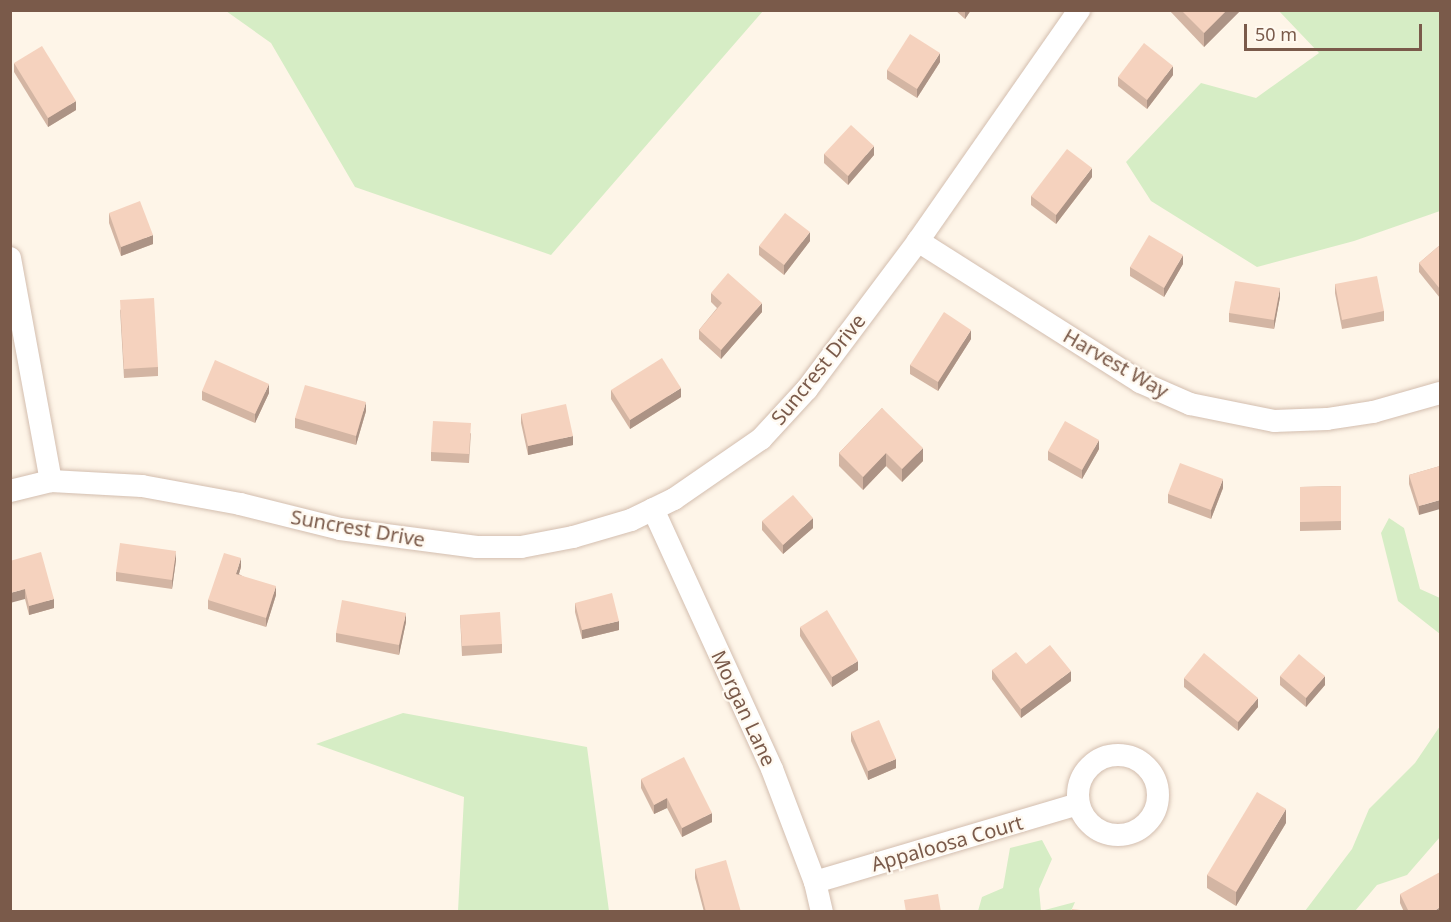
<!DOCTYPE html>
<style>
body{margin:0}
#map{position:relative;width:1451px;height:922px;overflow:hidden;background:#fef5e8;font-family:"Noto Sans",sans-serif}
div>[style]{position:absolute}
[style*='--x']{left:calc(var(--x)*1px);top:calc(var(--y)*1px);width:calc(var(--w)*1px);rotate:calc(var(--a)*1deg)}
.green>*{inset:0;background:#d6edc5}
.roads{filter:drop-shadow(0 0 2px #d3beaf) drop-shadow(0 0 2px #d3beaf)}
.minor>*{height:22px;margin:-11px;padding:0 11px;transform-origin:11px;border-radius:11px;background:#fff}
.minor>.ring{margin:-11px;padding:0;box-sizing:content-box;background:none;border:22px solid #fff;border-radius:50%}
.wall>*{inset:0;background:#d3b5a3}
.shaded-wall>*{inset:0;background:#ac9385}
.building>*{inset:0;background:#f5d2be}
span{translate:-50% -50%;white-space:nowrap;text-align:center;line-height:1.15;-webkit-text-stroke:4.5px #fff9f0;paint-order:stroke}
.street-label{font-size:20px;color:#7a5a4a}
.frame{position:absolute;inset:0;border:12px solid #7a5a4a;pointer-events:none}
.scale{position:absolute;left:1244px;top:24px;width:178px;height:27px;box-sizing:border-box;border:3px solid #7a5a4a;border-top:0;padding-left:8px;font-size:18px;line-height:21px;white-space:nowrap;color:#7a5a4a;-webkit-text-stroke:4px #fff9f0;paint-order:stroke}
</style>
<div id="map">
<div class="green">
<div style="clip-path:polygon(226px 11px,763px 11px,551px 255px,355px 187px,271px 43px)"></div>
<div style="clip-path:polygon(1279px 11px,1440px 11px,1440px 211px,1354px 241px,1257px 267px,1151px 201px,1126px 162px,1201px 83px,1256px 98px,1319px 53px)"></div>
<div style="clip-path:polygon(1389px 518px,1404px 528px,1420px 589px,1440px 598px,1440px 634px,1398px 601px,1381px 533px)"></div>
<div style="clip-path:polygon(403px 713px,587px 747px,609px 911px,458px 911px,464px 797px,316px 744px)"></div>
<div style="clip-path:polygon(1440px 726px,1440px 837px,1407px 875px,1377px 885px,1355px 911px,1305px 911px,1352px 849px,1369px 809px,1415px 763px)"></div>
<div style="clip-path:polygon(1042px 840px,1052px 859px,1039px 889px,1041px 911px,1075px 902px,1071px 911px,978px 911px,982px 897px,1003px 888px,1010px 848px)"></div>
</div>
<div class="roads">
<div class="minor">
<div style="--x:918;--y:241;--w:263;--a:32.4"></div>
<div style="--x:1140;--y:382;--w:55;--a:23.7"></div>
<div style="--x:1190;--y:404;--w:86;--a:11.4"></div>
<div style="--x:1274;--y:421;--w:53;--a:-2.2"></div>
<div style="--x:1327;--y:419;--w:47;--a:-8.7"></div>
<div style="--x:1373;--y:412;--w:70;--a:-15.8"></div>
<div style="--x:10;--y:258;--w:227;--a:79.6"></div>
<div style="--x:10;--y:491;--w:42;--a:-13.7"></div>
<div style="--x:51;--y:481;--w:91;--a:3.1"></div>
<div style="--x:142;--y:486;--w:100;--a:10.4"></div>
<div style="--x:240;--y:504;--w:103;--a:14"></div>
<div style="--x:340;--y:529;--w:138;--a:7.5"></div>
<div style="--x:477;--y:547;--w:44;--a:0"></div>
<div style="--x:521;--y:547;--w:53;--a:-10.9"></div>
<div style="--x:573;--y:537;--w:60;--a:-16.3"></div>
<div style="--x:631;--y:520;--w:48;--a:-26"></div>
<div style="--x:674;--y:499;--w:106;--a:-34.6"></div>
<div style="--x:761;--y:439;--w:68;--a:-47.4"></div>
<div style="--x:807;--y:389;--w:185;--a:-53.1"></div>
<div style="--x:918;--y:241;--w:282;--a:-55.1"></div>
<div style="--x:653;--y:509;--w:286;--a:65.4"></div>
<div style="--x:772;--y:769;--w:121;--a:69.2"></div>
<div style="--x:815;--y:882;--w:31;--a:77"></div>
<div class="ring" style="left:1078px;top:755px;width:58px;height:58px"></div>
<div style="--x:815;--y:882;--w:275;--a:-16.5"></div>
</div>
</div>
<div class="wall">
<div style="clip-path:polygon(955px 10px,971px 10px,965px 19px)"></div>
<div style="clip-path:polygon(1169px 10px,1241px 10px,1204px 47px)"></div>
<div style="clip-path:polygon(940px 62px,917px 98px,887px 79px,887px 70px)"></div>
<div style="clip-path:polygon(14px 63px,76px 110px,48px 127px,14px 72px)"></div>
<div style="clip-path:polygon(1173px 75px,1147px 109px,1118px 86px,1118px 77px)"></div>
<div style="clip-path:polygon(824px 154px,874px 155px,848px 185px,824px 163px)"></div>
<div style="clip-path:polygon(1092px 177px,1056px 224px,1031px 205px,1031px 196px)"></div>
<div style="clip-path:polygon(109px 213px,153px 244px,121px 256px,109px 223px)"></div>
<div style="clip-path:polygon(810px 241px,784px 275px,759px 255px,759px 246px)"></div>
<div style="clip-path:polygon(1440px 245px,1440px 298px,1419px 272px,1419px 263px)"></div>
<div style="clip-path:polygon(1183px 264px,1164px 297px,1130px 276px,1130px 267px)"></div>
<div style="clip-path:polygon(1335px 284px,1384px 311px,1384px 321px,1342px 329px,1335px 293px)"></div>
<div style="clip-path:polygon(711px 293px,762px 312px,721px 359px,699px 339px,699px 330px,717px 308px,711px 302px)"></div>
<div style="clip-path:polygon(1280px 297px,1274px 329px,1229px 322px,1229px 313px)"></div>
<div style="clip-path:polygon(120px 309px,158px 367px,158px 376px,124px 378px)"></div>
<div style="clip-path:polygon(971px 339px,938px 391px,910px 374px,910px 365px)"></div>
<div style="clip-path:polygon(611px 390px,681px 397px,630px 429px,611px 399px)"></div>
<div style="clip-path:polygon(202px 391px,269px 393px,255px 423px,202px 400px)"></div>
<div style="clip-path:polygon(882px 408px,923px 461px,902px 482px,886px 466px,863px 490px,839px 466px,839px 453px)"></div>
<div style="clip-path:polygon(366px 411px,356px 445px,295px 428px,295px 418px)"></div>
<div style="clip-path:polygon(521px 414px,573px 445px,528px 455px,521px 423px)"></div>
<div style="clip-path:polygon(471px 433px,469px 463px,431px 461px,431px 452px)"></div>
<div style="clip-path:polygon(1099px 449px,1082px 479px,1048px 460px,1048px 451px)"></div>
<div style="clip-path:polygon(1440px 466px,1419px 515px,1409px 484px,1409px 475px)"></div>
<div style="clip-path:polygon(1341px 486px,1341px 530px,1300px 531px,1300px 487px)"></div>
<div style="clip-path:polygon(1223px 488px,1211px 519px,1168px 503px,1168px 494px)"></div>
<div style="clip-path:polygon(762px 521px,813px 528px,783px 554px,762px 530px)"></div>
<div style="clip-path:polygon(176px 560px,172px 589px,116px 581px,116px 572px)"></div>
<div style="clip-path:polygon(10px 561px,54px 608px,29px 615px,25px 599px)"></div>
<div style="clip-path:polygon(241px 567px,239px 574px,276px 595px,266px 627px,208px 609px,208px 600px)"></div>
<div style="clip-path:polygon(575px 603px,619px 630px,582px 639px,575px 612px)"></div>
<div style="clip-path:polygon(460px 615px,502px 644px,502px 653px,462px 656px)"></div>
<div style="clip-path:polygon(406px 622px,399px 655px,336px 642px,336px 633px)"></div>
<div style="clip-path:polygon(800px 627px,858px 670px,832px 687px,800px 636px)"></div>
<div style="clip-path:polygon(1026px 664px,1071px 681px,1021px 718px,992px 679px,992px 670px)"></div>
<div style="clip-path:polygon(1280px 676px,1325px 685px,1306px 707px,1280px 685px)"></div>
<div style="clip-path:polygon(1184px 678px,1258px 707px,1238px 731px,1184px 687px)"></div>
<div style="clip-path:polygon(851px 732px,896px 768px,868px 780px,851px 741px)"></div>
<div style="clip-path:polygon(641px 779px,712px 822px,682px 837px,667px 808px,654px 814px,641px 788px)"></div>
<div style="clip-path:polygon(1286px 823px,1236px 906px,1207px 888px,1207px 875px)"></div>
<div style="clip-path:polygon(695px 869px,741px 912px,704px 912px,695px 878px)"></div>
<div style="clip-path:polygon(1400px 894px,1440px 912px,1404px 912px,1400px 903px)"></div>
</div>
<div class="shaded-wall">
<div style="clip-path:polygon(965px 10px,971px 10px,965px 19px)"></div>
<div style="clip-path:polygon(1227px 10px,1241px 10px,1204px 47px,1204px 33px)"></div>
<div style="clip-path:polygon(940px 53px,940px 62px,917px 98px,917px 89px)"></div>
<div style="clip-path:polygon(1173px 66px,1173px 75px,1147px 109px,1147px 100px)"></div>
<div style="clip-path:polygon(76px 101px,76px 110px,48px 127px,48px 118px)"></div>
<div style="clip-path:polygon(874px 146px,874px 155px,848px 185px,848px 176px)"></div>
<div style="clip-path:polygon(1092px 168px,1092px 177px,1056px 224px,1056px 215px)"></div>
<div style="clip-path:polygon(810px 232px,810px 241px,784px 275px,784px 265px)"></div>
<div style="clip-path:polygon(153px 235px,153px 244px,121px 256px,121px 247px)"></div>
<div style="clip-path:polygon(1183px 255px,1183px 264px,1164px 297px,1164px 288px)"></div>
<div style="clip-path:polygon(1280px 288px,1280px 297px,1274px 329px,1274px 320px)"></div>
<div style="clip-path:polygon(762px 303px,762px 312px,721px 359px,721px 350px)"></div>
<div style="clip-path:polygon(971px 330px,971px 339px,938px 391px,938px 382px)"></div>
<div style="clip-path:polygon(269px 384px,269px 393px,255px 423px,255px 414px)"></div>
<div style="clip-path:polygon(681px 388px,681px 397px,630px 429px,630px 420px)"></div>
<div style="clip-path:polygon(366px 402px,366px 411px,356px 445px,356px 436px)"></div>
<div style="clip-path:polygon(573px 436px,573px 445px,528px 455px,528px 446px)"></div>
<div style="clip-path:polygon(1099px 440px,1099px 449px,1082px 479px,1082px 470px)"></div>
<div style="clip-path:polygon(923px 448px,923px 461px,902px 482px,902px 469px)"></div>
<div style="clip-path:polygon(886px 453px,886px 466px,863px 490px,863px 477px)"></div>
<div style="clip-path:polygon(1223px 479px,1223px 488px,1211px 519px,1211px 510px)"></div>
<div style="clip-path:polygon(1440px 500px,1440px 509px,1419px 515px,1419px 506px)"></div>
<div style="clip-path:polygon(813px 518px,813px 528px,783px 554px,783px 545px)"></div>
<div style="clip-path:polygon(176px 551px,176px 560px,172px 589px,172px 580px)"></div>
<div style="clip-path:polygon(241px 558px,241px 567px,236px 583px,236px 574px)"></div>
<div style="clip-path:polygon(276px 586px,276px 595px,266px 627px,266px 618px)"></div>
<div style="clip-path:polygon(25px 589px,25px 599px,10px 603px,10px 593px)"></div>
<div style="clip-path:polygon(54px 599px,54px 608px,29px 615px,29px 606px)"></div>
<div style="clip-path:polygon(406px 613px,406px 622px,399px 655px,399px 645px)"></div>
<div style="clip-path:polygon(619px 621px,619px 630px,582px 639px,582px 630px)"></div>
<div style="clip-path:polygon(858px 661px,858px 670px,832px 687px,832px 677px)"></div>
<div style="clip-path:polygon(1071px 671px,1071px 681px,1021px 718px,1021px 709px)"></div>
<div style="clip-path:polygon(1325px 676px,1325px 685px,1306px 707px,1306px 698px)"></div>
<div style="clip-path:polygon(1258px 698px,1258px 707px,1238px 731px,1238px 722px)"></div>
<div style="clip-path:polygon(896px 759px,896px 768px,868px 780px,868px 771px)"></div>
<div style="clip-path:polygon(667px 798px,667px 808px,654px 814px,654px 805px)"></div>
<div style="clip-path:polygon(1286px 809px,1286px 823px,1236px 906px,1236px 892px)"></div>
<div style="clip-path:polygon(712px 813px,712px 822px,682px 837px,682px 828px)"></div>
<div style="clip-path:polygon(1440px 907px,1440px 912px,1433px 912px)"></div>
</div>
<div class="building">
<div style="clip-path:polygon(1181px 10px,1227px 10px,1204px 33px)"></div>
<div style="clip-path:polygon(910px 34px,940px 53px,917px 89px,887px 70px)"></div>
<div style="clip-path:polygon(1144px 43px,1173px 66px,1147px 100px,1118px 77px)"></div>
<div style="clip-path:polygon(42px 46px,76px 101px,48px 118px,14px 63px)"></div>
<div style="clip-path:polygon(851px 125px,874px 146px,848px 176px,824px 154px)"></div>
<div style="clip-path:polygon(1067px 149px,1092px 168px,1056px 215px,1031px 196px)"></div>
<div style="clip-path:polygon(140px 201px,153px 235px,121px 247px,109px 213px)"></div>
<div style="clip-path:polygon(785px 213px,810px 232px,784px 265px,759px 246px)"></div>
<div style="clip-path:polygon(1149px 235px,1183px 255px,1164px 288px,1130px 267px)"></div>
<div style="clip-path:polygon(1440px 245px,1440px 289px,1419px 263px)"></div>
<div style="clip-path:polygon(728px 273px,762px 303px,721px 350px,699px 330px,722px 303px,711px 293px)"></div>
<div style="clip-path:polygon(1377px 276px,1384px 311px,1342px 320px,1335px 284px)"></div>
<div style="clip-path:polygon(1235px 281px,1280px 288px,1274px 320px,1229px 313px)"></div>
<div style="clip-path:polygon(154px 298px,158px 367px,124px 369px,120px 300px)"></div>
<div style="clip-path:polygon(944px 312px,971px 330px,938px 382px,910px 365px)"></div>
<div style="clip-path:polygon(662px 358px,681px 388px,630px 420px,611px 390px)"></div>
<div style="clip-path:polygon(215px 360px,269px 384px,255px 414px,202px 391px)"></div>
<div style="clip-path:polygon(305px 385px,366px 402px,356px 436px,295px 418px)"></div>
<div style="clip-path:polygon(566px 404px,573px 436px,528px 446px,521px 414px)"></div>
<div style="clip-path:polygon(882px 408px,923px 448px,902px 469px,886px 453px,863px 477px,839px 453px)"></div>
<div style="clip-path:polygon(433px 421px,471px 423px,469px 454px,431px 452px)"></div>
<div style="clip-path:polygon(1065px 421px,1099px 440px,1082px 470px,1048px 451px)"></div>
<div style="clip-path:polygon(1180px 463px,1223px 479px,1211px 510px,1168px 494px)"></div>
<div style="clip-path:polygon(1440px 466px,1440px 500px,1419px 506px,1409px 475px)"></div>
<div style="clip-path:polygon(1341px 486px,1341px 521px,1300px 522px,1300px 487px)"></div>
<div style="clip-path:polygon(793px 495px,813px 518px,783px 545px,762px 521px)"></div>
<div style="clip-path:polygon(120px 543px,176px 551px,172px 580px,116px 572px)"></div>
<div style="clip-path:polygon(41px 552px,54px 599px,29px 606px,25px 589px,10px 593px,10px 561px)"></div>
<div style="clip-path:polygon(224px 553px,241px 558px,236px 574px,276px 586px,266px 618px,208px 600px)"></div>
<div style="clip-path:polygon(612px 593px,619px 621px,582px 630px,575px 603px)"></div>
<div style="clip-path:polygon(342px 600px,406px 613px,399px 645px,336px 633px)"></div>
<div style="clip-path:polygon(827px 610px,858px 661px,832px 677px,800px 627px)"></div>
<div style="clip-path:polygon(500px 612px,502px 644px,462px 646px,460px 615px)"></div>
<div style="clip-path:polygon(1050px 645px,1071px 671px,1021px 709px,992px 670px,1016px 652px,1026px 664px)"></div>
<div style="clip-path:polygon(1204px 653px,1258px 698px,1238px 722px,1184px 678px)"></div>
<div style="clip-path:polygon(1299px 654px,1325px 676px,1306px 698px,1280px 676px)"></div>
<div style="clip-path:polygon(879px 720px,896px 759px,868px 771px,851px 732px)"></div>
<div style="clip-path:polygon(684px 757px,712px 813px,682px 828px,667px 798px,654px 805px,641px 779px)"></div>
<div style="clip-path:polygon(1257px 792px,1286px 809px,1236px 892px,1207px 875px)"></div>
<div style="clip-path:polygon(726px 860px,741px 912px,706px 912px,695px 869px)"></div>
<div style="clip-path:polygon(1440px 872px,1440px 907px,1433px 912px,1409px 912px,1400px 894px)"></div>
<div style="clip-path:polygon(938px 894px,941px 912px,906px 912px,904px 900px)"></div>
<div style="clip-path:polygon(1072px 909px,1098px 912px,1072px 912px)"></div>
</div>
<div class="street-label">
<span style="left:1116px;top:363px;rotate:30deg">Harvest Way</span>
<span style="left:818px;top:369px;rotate:-51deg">Suncrest Drive</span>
<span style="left:358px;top:528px;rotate:10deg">Suncrest Drive</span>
<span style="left:744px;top:708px;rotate:65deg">Morgan Lane</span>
<span style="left:947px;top:843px;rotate:-16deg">Appaloosa Court</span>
</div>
<div class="frame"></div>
<div class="scale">50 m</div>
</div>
